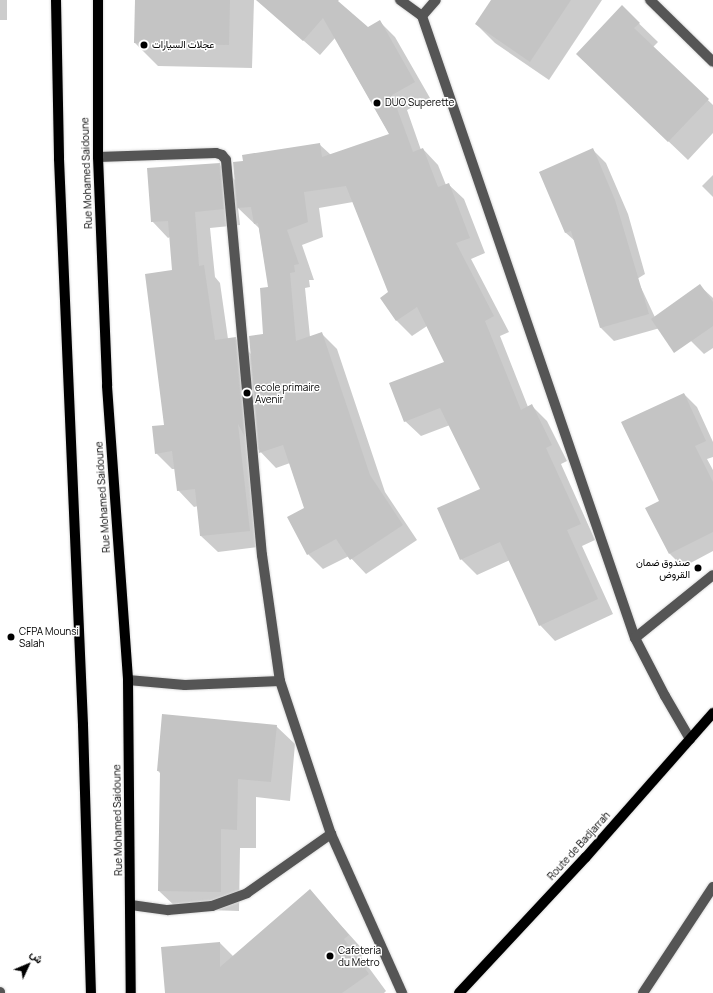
<!DOCTYPE html>
<meta charset="utf-8">
<style>
body{margin:0}
#map{position:relative;width:713px;height:993px;overflow:hidden;background:#fff;font-family:Manrope,Vazirmatn,sans-serif}
div>[style]{position:absolute}
[style*='--x']{left:calc(var(--x)*1px);top:calc(var(--y)*1px);width:calc(var(--w)*1px);rotate:calc(var(--a)*1deg)}
.shadow>*{inset:0;background:#0003}
.building>*{inset:0;background:#c4c4c4}
.roads{filter:drop-shadow(0 0 1px #dbdbdb) drop-shadow(0 0 1px #dbdbdb)}
.minor>*{height:10px;margin:-5px;padding:0 5px;transform-origin:5px;border-radius:5px;background:#555}
.major>*{height:10px;margin:-5px;padding:0 5px;transform-origin:5px;border-radius:5px;background:#000}
.dots>*{width:11px;height:11px;translate:-50% -50%;box-sizing:border-box;border:2px solid #fff;border-radius:50%}
span{translate:-50% -50%;white-space:nowrap;text-align:center;line-height:1.15;-webkit-text-stroke:3px #fff;paint-order:stroke}
.poi-label{font-size:10px;color:#000}
.left{translate:0 -50%;text-align:left}
.right{translate:-100% -50%;text-align:right}
.street-label{font-size:10px;color:#000}
.north{position:absolute;left:8px;top:945px;width:40px;height:40px;-webkit-text-stroke:3px #fff;paint-order:stroke;rotate:46deg;font-size:11px;font-weight:700;line-height:16px;text-align:center;color:#000}
.north::after{content:'';display:block;margin:auto;width:14px;height:18px;background:#000;clip-path:polygon(50% 0,100% 100%,50% 72%,0 100%)}
</style>
<div id="map">
<div class="shadow">
<div style="clip-path:polygon(0 0,7px 0,7px 20px,0 20px)"></div>
<div style="clip-path:polygon(136px 0,254px 0,252px 68px,158px 66px,135px 43px)"></div>
<div style="clip-path:polygon(evenodd,257px 0,335px 0,367px 29px,380px 22px,395px 37px,430px 98px,407px 110px,421px 150px,423px 149px,438px 165px,446px 185px,448px 184px,464px 199px,485px 253px,471px 259px,509px 332px,500px 336px,528px 407px,532px 406px,547px 421px,567px 461px,561px 464px,595px 540px,582px 546px,613px 614px,555px 641px,540px 625px,510px 560px,477px 575px,461px 559px,481px 489px,450px 425px,421px 436px,405px 421px,446px 362px,427px 326px,412px 336px,397px 321px,381px 298px,389px 292px,353px 202px,319px 208px,323px 237px,302px 245px,314px 280px,309px 280px,310px 287px,305px 288px,310px 337px,321px 333px,337px 349px,385px 492px,417px 540px,366px 574px,349px 556px,323px 569px,308px 554px,305px 508px,290px 463px,276px 468px,254px 445px,266px 546px,218px 552px,201px 536px,198px 506px,194px 507px,178px 490px,175px 469px,172px 469px,156px 453px,165px 425px,173px 271px,170px 237px,168px 238px,152px 221px,219px 164px,235px 180px,245px 162px,319px 144px,331px 155px,390px 135px,335px 38px,320px 55px,257px 0,238px 208px,259px 228px,269px 288px,264px 334px,251px 354px,235px 338px,228px 339px,220px 283px,215px 277px,210px 228px,240px 225px,238px 208px)"></div>
<div style="clip-path:polygon(492px 0,602px 0,549px 80px,495px 43px,476px 24px)"></div>
<div style="clip-path:polygon(622px 7px,658px 42px,653px 47px,713px 105px,713px 133px,688px 160px,596px 72px)"></div>
<div style="clip-path:polygon(593px 150px,606px 163px,628px 214px,645px 274px,637px 279px,660px 328px,614px 341px,601px 328px,576px 242px,566px 233px,540px 172px)"></div>
<div style="clip-path:polygon(713px 175px,713px 197px,702px 186px)"></div>
<div style="clip-path:polygon(700px 286px,713px 298px,713px 348px,704px 354px,691px 341px)"></div>
<div style="clip-path:polygon(684px 394px,697px 407px,713px 442px,713px 457px,707px 459px,713px 470px,713px 551px,683px 567px,670px 554px)"></div>
<div style="clip-path:polygon(276px 726px,295px 744px,290px 801px,256px 797px,256px 848px,240px 848px,239px 911px,178px 909px,159px 891px,161px 774px,158px 771px)"></div>
<div style="clip-path:polygon(310px 891px,365px 952px,361px 957px,386px 991px,384px 993px,166px 993px,220px 943px,234px 957px)"></div>
</div>
<div class="building">
<div style="clip-path:polygon(135px 0,230px 0,229px 45px,134px 43px)"></div>
<div style="clip-path:polygon(256px 0,339px 0,338px 1px,368px 27px,380px 20px,415px 82px,392px 95px,413px 152px,423px 148px,438px 187px,449px 183px,470px 238px,456px 243px,494px 316px,485px 321px,521px 410px,532px 404px,552px 445px,546px 448px,581px 524px,567px 530px,598px 599px,539px 626px,500px 542px,460px 560px,437px 508px,480px 489px,440px 408px,404px 422px,389px 383px,444px 362px,417px 307px,396px 321px,380px 298px,388px 292px,346px 186px,304px 192px,308px 222px,287px 230px,299px 264px,294px 265px,295px 272px,290px 273px,296px 341px,322px 332px,370px 475px,403px 525px,350px 560px,336px 539px,307px 555px,287px 517px,304px 508px,283px 445px,259px 453px,249px 336px,263px 334px,260px 288px,268px 287px,258px 223px,254px 224px,251px 207px,237px 208px,233px 162px,243px 161px,242px 155px,320px 143px,322px 157px,389px 134px,323px 18px,303px 41px)"></div>
<div style="clip-path:polygon(491px 0,571px 0,530px 62px,475px 24px)"></div>
<div style="clip-path:polygon(622px 5px,640px 23px,634px 28px,709px 99px,668px 142px,576px 54px)"></div>
<div style="clip-path:polygon(593px 148px,615px 200px,649px 314px,600px 328px,571px 231px,565px 233px,539px 172px)"></div>
<div style="clip-path:polygon(220px 163px,224px 209px,195px 212px,199px 266px,204px 265px,215px 340px,236px 337px,245px 437px,238px 424px,250px 531px,200px 536px,195px 489px,177px 491px,172px 451px,155px 454px,152px 426px,164px 425px,145px 274px,172px 270px,168px 221px,151px 222px,147px 168px)"></div>
<div style="clip-path:polygon(700px 284px,713px 302px,713px 326px,674px 353px,651px 319px)"></div>
<div style="clip-path:polygon(684px 393px,706px 441px,695px 446px,713px 482px,713px 532px,669px 554px,645px 508px,659px 501px,621px 422px)"></div>
<div style="clip-path:polygon(162px 714px,277px 725px,271px 782px,238px 779px,237px 830px,221px 829px,221px 892px,158px 891px,160px 771px,157px 771px)"></div>
<div style="clip-path:polygon(310px 889px,349px 935px,344px 939px,369px 974px,342px 993px,165px 993px,161px 947px,220px 942px,220px 967px)"></div>
</div>
<div class="roads">
<div class="minor">
<div style="--x:400;--y:0;--w:27;--a:36"></div>
<div style="--x:422;--y:16;--w:657;--a:71.1"></div>
<div style="--x:635;--y:638;--w:65;--a:62.7"></div>
<div style="--x:665;--y:696;--w:50;--a:59.8"></div>
<div style="--x:650;--y:0;--w:88;--a:44.5"></div>
<div style="--x:422;--y:16;--w:21;--a:-49"></div>
<div style="--x:98;--y:157;--w:118;--a:-1.9"></div>
<div style="--x:216;--y:153;--w:6;--a:18"></div>
<div style="--x:222;--y:155;--w:6;--a:51"></div>
<div style="--x:226;--y:160;--w:397;--a:84.8"></div>
<div style="--x:262;--y:555;--w:127;--a:81.9"></div>
<div style="--x:280;--y:681;--w:161;--a:71.6"></div>
<div style="--x:331;--y:834;--w:174;--a:65.9"></div>
<div style="--x:635;--y:638;--w:100;--a:-38.9"></div>
<div style="--x:128;--y:680;--w:57;--a:5"></div>
<div style="--x:185;--y:685;--w:95;--a:-2.4"></div>
<div style="--x:131;--y:905;--w:37;--a:8"></div>
<div style="--x:168;--y:910;--w:44;--a:-5.2"></div>
<div style="--x:212;--y:906;--w:37;--a:-20"></div>
<div style="--x:247;--y:893;--w:103;--a:-35.1"></div>
<div style="--x:0;--y:992;--w:1;--a:90"></div>
<div style="--x:643;--y:993;--w:127;--a:-56.6"></div>
</div>
<div class="major">
<div style="--x:56;--y:0;--w:159;--a:88.9"></div>
<div style="--x:59;--y:159;--w:567;--a:87.57"></div>
<div style="--x:83;--y:725;--w:268;--a:88.3"></div>
<div style="--x:98;--y:0;--w:157;--a:90"></div>
<div style="--x:98;--y:157;--w:229;--a:87.7"></div>
<div style="--x:107;--y:386;--w:295;--a:85.9"></div>
<div style="--x:128;--y:680;--w:313;--a:89.5"></div>
<div style="--x:459;--y:993;--w:186;--a:-47"></div>
<div style="--x:586;--y:857;--w:192;--a:-48.6"></div>
</div>
</div>
<div class="dots">
<div style="left:144px;top:45px;background:#000"></div>
<div style="left:377px;top:103px;background:#000"></div>
<div style="left:247px;top:393px;background:#000"></div>
<div style="left:698px;top:568px;background:#000"></div>
<div style="left:11px;top:637px;background:#000"></div>
<div style="left:330px;top:956px;background:#000"></div>
</div>
<div class="poi-label">
<span class="left" style="left:152px;top:45px">عجلات السيارات</span>
<span class="left" style="left:385px;top:103px">DUO Superette</span>
<span class="left" style="left:255px;top:393px">ecole primaire<br>Avenir</span>
<span class="right" style="left:690px;top:568px">صندوق ضمان<br>القروض</span>
<span class="left" style="left:19px;top:637px">CFPA Mounsi<br>Salah</span>
<span class="left" style="left:338px;top:956px">Cafeteria<br>du Metro</span>
</div>
<div class="street-label">
<span style="left:87px;top:173px;rotate:-92deg">Rue Mohamed Saidoune</span>
<span style="left:103px;top:497px;rotate:-94deg">Rue Mohamed Saidoune</span>
<span style="left:118px;top:820px;rotate:-91deg">Rue Mohamed Saidoune</span>
<span style="left:579px;top:846px;rotate:-48deg">Route de Badjarrah</span>
</div>
<div class="north">ش</div>
</div>
